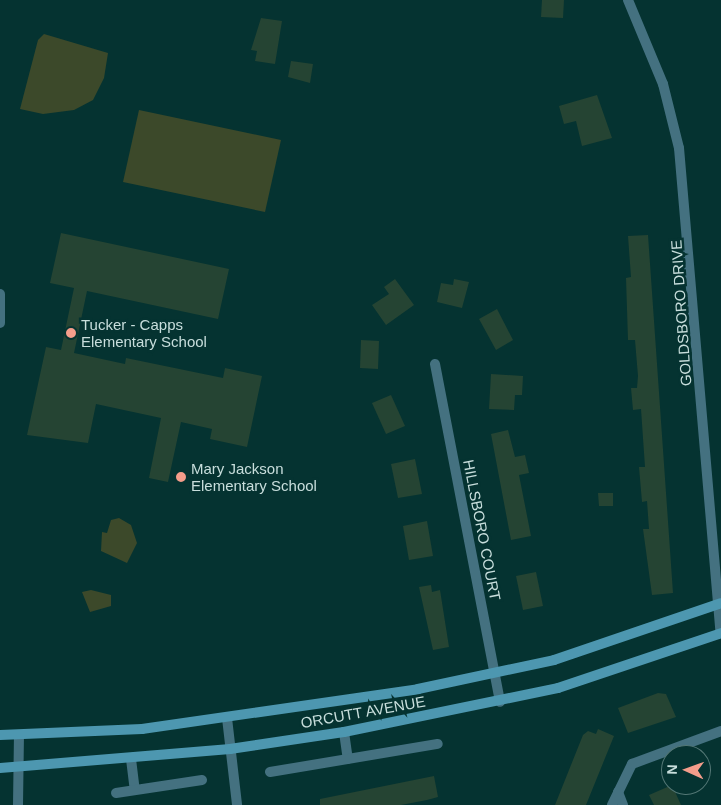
<!DOCTYPE html>
<style>
body{margin:0}
#map{position:relative;width:721px;height:805px;overflow:hidden;background:#053331;font-family:Helvetica,sans-serif}
div>[style]{position:absolute}
[style*='--x']{left:calc(var(--x)*1px);top:calc(var(--y)*1px);width:calc(var(--w)*1px);rotate:calc(var(--a)*1deg)}
.green>*{inset:0;background:#3c492a}
.building>*{inset:0;background:#254433}
.minor>*{height:10px;margin:-5px;padding:0 5px;transform-origin:5px;border-radius:5px;background:#447180}
.secondary>*{height:10px;margin:-5px;padding:0 5px;transform-origin:5px;border-radius:5px;background:#4d97b0}
.dots>*{width:14px;height:14px;translate:-50% -50%;box-sizing:border-box;border:2px solid #053331;border-radius:50%}
span{translate:-50% -50%;white-space:nowrap;text-align:center;line-height:1.15;-webkit-text-stroke:5px #053331;paint-order:stroke}
.street-label{font-size:15px;color:#c8dedc}
.poi-label{font-size:15px;color:#c8dedc}
.left{translate:0 -50%;text-align:left}
.north{position:absolute;left:661px;top:745px;width:50px;height:50px;box-sizing:border-box;background:#053331;border:1px solid #537775;border-radius:50%;rotate:272deg;font-size:14px;font-weight:700;line-height:20px;text-align:center;color:#c8dedc}
.north::after{content:'';display:block;margin:auto;width:18px;height:22px;background:#f49d8b;clip-path:polygon(50% 0,100% 100%,50% 72%,0 100%)}
</style>
<div id="map">
<div class="green">
<div style="clip-path:polygon(44px 34px,108px 53px,104px 78px,93px 100px,74px 110px,43px 114px,20px 109px,38px 40px)"></div>
<div style="clip-path:polygon(139px 110px,281px 140px,265px 212px,123px 182px)"></div>
<div style="clip-path:polygon(119px 518px,131px 525px,137px 543px,127px 563px,101px 551px,102px 532px,107px 533px,111px 520px)"></div>
<div style="clip-path:polygon(91px 590px,111px 595px,111px 606px,90px 612px,82px 592px)"></div>
</div>
<div class="building">
<div style="clip-path:polygon(542px 0,564px 0,563px 18px,541px 17px)"></div>
<div style="clip-path:polygon(261px 18px,282px 21px,275px 64px,255px 61px,257px 51px,251px 50px)"></div>
<div style="clip-path:polygon(291px 61px,313px 64px,310px 83px,288px 77px)"></div>
<div style="clip-path:polygon(597px 95px,612px 138px,582px 146px,576px 121px,564px 124px,559px 106px)"></div>
<div style="clip-path:polygon(61px 233px,229px 269px,218px 319px,87px 291px,74px 353px,125px 364px,126px 358px,223px 378px,225px 368px,262px 376px,247px 447px,210px 439px,212px 429px,181px 422px,168px 482px,149px 478px,161px 418px,96px 404px,88px 443px,27px 435px,46px 347px,61px 350px,74px 288px,50px 283px)"></div>
<div style="clip-path:polygon(648px 235px,673px 593px,652px 595px,643px 529px,649px 529px,647px 501px,642px 502px,639px 467px,645px 467px,641px 409px,633px 410px,631px 388px,637px 388px,638px 376px,635px 340px,628px 340px,626px 278px,631px 277px,628px 236px)"></div>
<div style="clip-path:polygon(395px 279px,414px 305px,386px 325px,372px 305px,389px 294px,384px 287px)"></div>
<div style="clip-path:polygon(454px 279px,469px 282px,462px 308px,437px 302px,441px 283px,453px 285px)"></div>
<div style="clip-path:polygon(497px 309px,513px 340px,496px 350px,479px 319px)"></div>
<div style="clip-path:polygon(361px 340px,379px 341px,378px 369px,360px 368px)"></div>
<div style="clip-path:polygon(491px 374px,523px 376px,522px 395px,515px 395px,514px 410px,489px 409px)"></div>
<div style="clip-path:polygon(391px 395px,405px 426px,386px 434px,372px 403px)"></div>
<div style="clip-path:polygon(508px 430px,515px 457px,525px 455px,529px 473px,519px 475px,531px 536px,511px 540px,491px 434px)"></div>
<div style="clip-path:polygon(415px 459px,422px 494px,398px 498px,391px 464px)"></div>
<div style="clip-path:polygon(598px 493px,613px 493px,613px 506px,599px 506px)"></div>
<div style="clip-path:polygon(427px 521px,433px 556px,409px 560px,403px 526px)"></div>
<div style="clip-path:polygon(536px 572px,543px 606px,523px 610px,516px 576px)"></div>
<div style="clip-path:polygon(431px 585px,432px 592px,440px 590px,449px 647px,433px 650px,419px 587px)"></div>
<div style="clip-path:polygon(658px 693px,666px 694px,676px 717px,628px 733px,618px 708px)"></div>
<div style="clip-path:polygon(598px 729px,614px 736px,586px 805px,555px 805px,583px 735px,588px 731px,596px 734px)"></div>
<div style="clip-path:polygon(434px 776px,438px 797px,427px 800px,401px 805px,320px 805px,320px 799px)"></div>
<div style="clip-path:polygon(672px 785px,681px 805px,654px 805px,649px 795px)"></div>
</div>
<div class="minor">
<div style="--x:628;--y:0;--w:91;--a:67.4"></div>
<div style="--x:663;--y:84;--w:66;--a:76"></div>
<div style="--x:679;--y:148;--w:487;--a:85.1"></div>
<div style="--x:0;--y:294;--w:29;--a:90"></div>
<div style="--x:435;--y:364;--w:344;--a:79.1"></div>
<div style="--x:227;--y:718;--w:88;--a:83.4"></div>
<div style="--x:344;--y:732;--w:27;--a:82"></div>
<div style="--x:131;--y:759;--w:31;--a:83"></div>
<div style="--x:270;--y:772;--w:170;--a:-9.5"></div>
<div style="--x:618;--y:792;--w:14;--a:69"></div>
<div style="--x:116;--y:793;--w:87;--a:-8.6"></div>
<div style="--x:18;--y:805;--w:69;--a:-89.2"></div>
<div style="--x:612;--y:805;--w:46;--a:-64"></div>
<div style="--x:632;--y:764;--w:95;--a:-20.3"></div>
</div>
<div class="secondary">
<div style="--x:0;--y:735;--w:142;--a:-2.4"></div>
<div style="--x:142;--y:729;--w:279;--a:-8.2"></div>
<div style="--x:418;--y:689;--w:139;--a:-12"></div>
<div style="--x:554;--y:660;--w:176;--a:-18.8"></div>
<div style="--x:0;--y:768;--w:231;--a:-4.7"></div>
<div style="--x:230;--y:749;--w:115;--a:-8.5"></div>
<div style="--x:344;--y:732;--w:218;--a:-11.6"></div>
<div style="--x:558;--y:688;--w:172;--a:-18.6"></div>
</div>
<div class="dots">
<div style="left:71px;top:333px;background:#f49d8b"></div>
<div style="left:181px;top:477px;background:#f49d8b"></div>
</div>
<div class="street-label">
<span style="left:681px;top:313px;rotate:-94deg">GOLDSBORO DRIVE</span>
<span style="left:482px;top:530px;rotate:79deg">HILLSBORO COURT</span>
<span style="left:363px;top:712px;rotate:-10deg">ORCUTT AVENUE</span>
</div>
<div class="poi-label">
<span class="left" style="left:81px;top:333px">Tucker - Capps<br>Elementary School</span>
<span class="left" style="left:191px;top:477px">Mary Jackson<br>Elementary School</span>
</div>
<div class="north">N</div>
</div>
